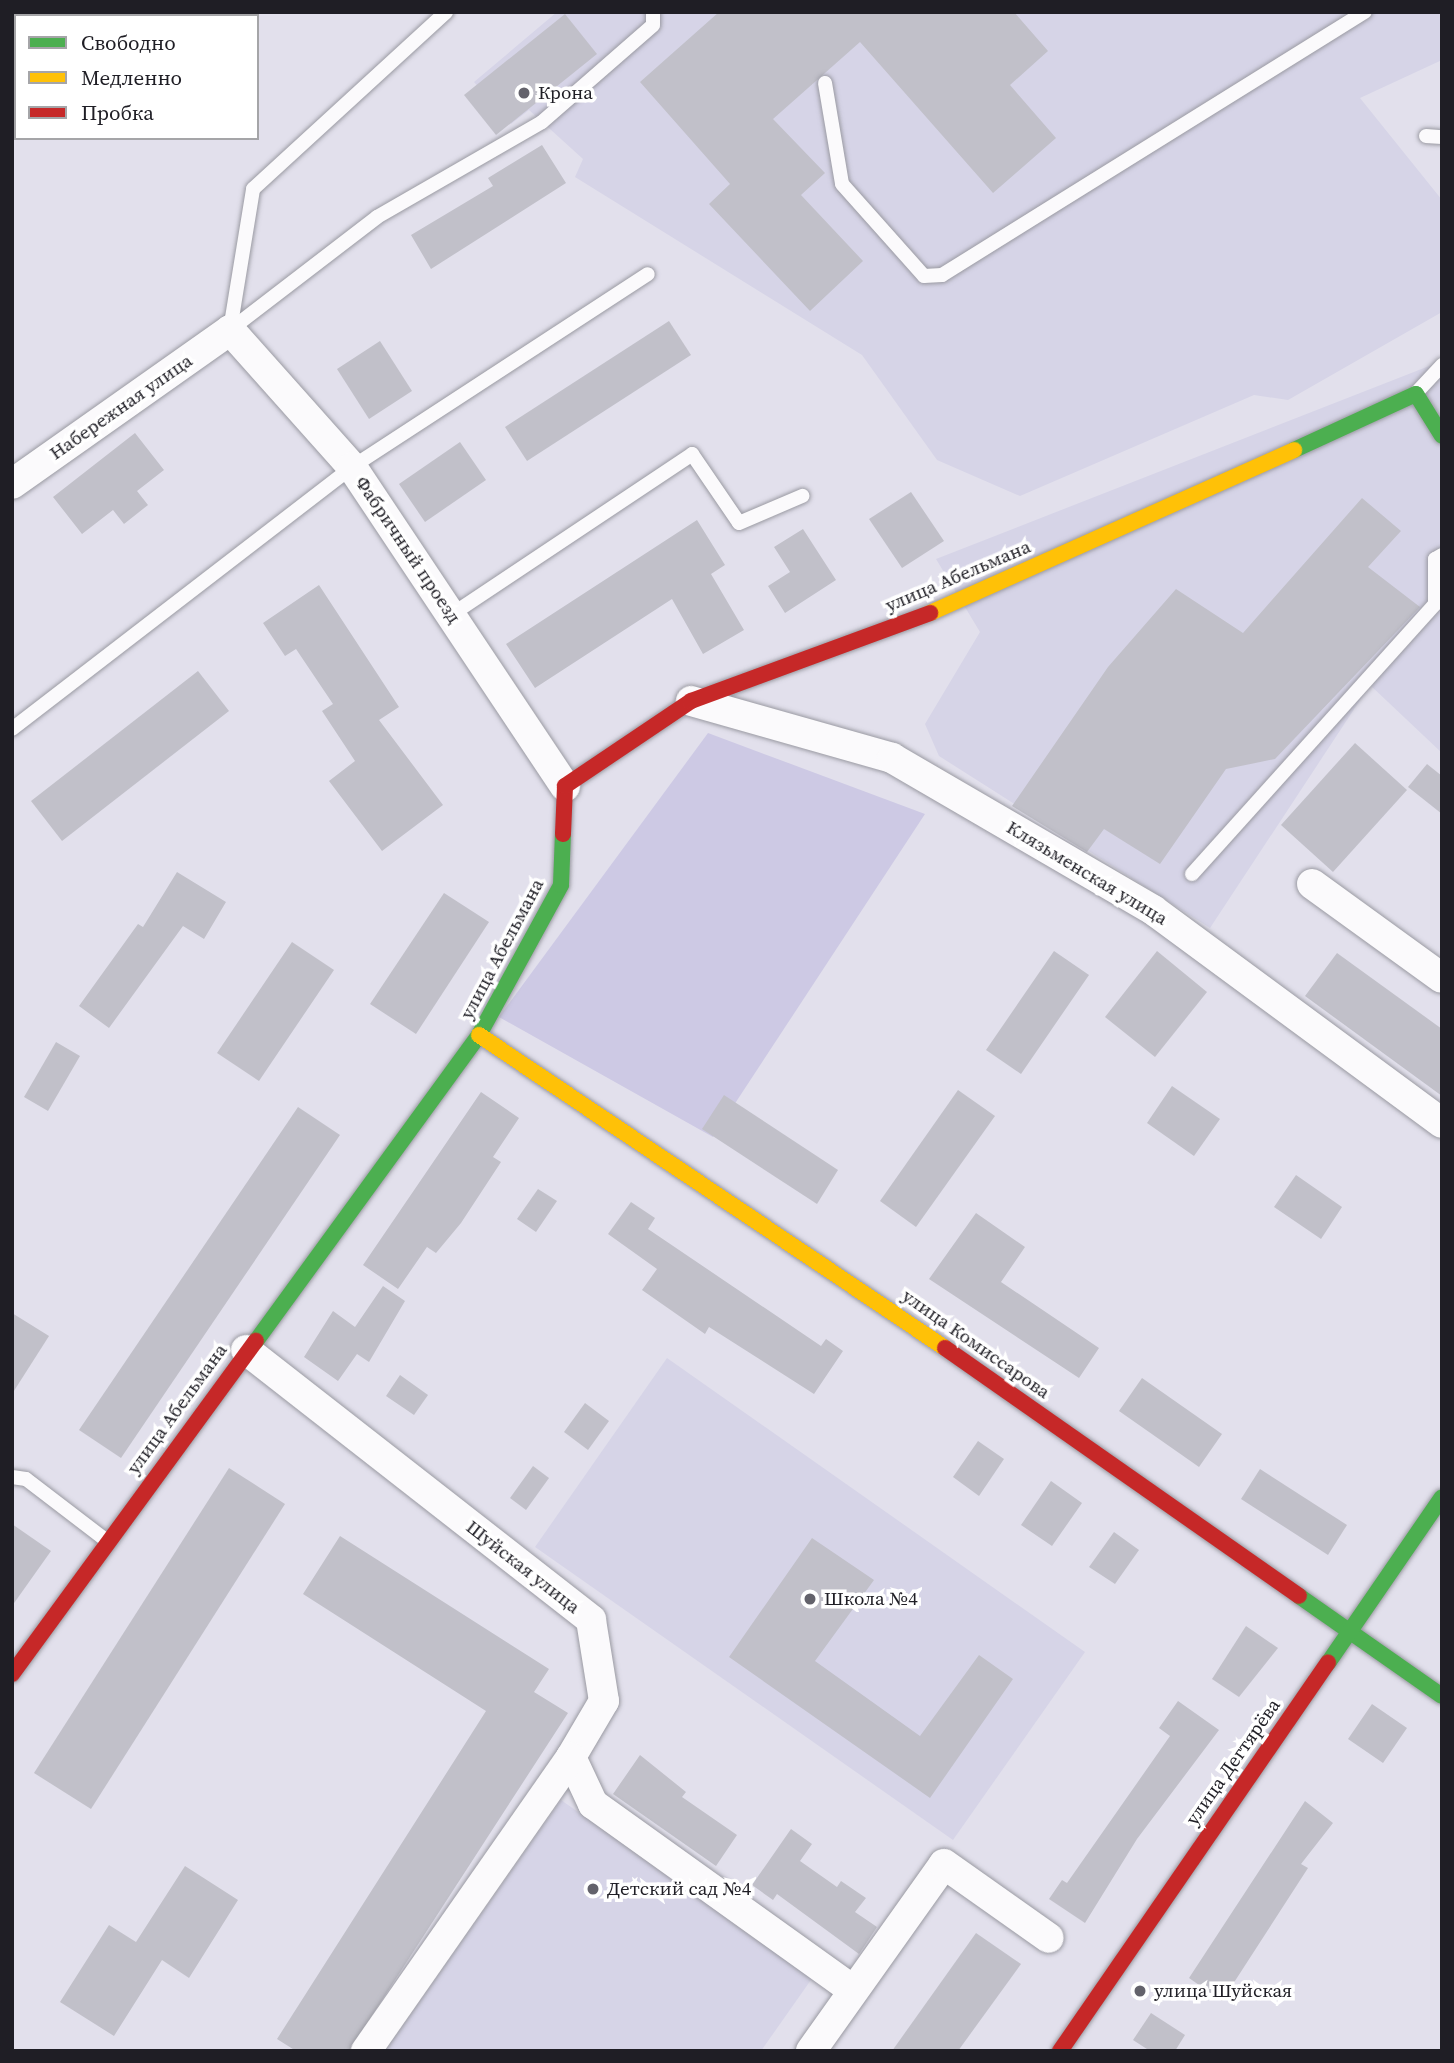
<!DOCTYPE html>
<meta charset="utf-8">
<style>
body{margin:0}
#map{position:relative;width:1454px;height:2063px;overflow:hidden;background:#e2e0ec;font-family:"Source Serif 4",serif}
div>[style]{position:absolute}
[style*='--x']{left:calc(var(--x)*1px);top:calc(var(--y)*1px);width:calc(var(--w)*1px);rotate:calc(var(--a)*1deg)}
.built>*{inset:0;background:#d6d4e7}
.green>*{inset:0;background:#cdc9e4}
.building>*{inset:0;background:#c1c0c9}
.roads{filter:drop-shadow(0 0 2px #9a9aa2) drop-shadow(0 0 2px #9a9aa2)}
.lane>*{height:14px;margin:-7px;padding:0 7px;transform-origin:7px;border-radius:7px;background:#fbfafc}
.street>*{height:30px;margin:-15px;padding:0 15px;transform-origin:15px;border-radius:15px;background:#fbfafc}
.fast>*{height:16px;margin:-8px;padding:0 8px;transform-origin:8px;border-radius:8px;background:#4caf50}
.slow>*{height:16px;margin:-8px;padding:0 8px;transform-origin:8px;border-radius:8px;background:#ffc107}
.jam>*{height:16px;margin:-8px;padding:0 8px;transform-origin:8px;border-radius:8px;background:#c62828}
.dots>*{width:19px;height:19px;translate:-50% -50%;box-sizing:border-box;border:4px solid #fff;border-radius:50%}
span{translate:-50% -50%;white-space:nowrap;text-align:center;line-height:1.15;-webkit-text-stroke:7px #fff;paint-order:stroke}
.poi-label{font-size:19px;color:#1f1e25}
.left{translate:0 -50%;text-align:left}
.street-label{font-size:19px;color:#1f1e25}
.frame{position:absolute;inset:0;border:14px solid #1f1e25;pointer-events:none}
.legend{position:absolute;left:14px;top:14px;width:245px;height:126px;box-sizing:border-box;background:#fff;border:2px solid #a5a5a8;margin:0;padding:9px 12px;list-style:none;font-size:21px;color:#1f1e25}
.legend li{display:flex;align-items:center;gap:14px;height:35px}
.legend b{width:35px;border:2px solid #a5a5a8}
</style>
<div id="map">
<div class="built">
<div style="clip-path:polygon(557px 12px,1442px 12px,1442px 60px,1360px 98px,1442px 200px,1442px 312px,1288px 400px,1254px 395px,1020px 496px,937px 460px,862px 355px,575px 177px,583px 159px,529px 110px,511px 124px,474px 82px)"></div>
<div style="clip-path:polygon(1442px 361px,1442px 753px,1370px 685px,1210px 928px,939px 756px,925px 724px,980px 632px,936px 559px)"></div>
<div style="clip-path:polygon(667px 1358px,1085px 1652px,953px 1840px,535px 1547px)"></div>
<div style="clip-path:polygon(561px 1800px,813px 1977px,761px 2051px,385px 2051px)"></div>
</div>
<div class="green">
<div style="clip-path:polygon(708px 733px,925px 814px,713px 1137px,499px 1017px)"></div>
</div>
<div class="building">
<div style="clip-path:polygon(719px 12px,1014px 12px,1048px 51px,1010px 85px,1056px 138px,993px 193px,860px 42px,773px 119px,825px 173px,801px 195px,863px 261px,810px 311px,709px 204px,730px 184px,640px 82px)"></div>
<div style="clip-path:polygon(565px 14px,597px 54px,496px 135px,464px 95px)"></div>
<div style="clip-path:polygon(542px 145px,566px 183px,431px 269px,411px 235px,493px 186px,488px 178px)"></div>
<div style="clip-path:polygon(669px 321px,691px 355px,527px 461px,505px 427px)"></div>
<div style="clip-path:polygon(380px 341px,412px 391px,369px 419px,337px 369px)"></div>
<div style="clip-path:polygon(135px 433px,164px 470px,137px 491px,148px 505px,124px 524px,113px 510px,82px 534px,53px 497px)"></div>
<div style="clip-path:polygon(460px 442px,486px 480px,425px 522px,399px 484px)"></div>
<div style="clip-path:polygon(911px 492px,944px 541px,902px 568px,869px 519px)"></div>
<div style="clip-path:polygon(1362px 498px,1401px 531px,1368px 567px,1420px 607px,1275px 759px,1226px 769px,1160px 864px,1104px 829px,1087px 852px,1012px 806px,1108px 667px,1176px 589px,1243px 633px)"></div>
<div style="clip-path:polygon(697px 520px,725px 565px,711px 574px,744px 630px,703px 654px,672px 599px,535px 688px,506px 644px)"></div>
<div style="clip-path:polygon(803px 529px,836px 580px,785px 613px,768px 586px,790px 572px,774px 547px)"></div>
<div style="clip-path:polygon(319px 585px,399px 707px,379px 720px,443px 805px,382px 851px,329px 781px,355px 761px,322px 711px,333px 704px,296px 649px,285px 656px,263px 623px)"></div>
<div style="clip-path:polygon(198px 671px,229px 711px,62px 841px,31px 801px)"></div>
<div style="clip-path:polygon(1355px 743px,1407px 790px,1333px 872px,1281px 825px)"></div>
<div style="clip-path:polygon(1427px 764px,1442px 776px,1442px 814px,1408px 787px)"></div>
<div style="clip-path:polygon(177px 872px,226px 902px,204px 939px,183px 926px,109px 1028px,79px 1006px,138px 924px,143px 927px)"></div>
<div style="clip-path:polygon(444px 893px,489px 922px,416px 1034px,370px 1004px)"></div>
<div style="clip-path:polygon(292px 942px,334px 970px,259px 1081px,217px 1053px)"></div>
<div style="clip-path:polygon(1054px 951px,1089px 975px,1021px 1074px,986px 1050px)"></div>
<div style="clip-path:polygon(1157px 951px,1207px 992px,1155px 1057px,1105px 1017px)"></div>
<div style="clip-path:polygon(1337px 953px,1442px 1029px,1442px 1096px,1305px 996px)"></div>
<div style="clip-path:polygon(56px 1042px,80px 1056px,48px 1111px,24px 1097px)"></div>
<div style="clip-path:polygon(1172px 1086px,1220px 1119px,1194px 1156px,1147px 1123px)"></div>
<div style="clip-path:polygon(958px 1090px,995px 1116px,916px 1227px,880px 1201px)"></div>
<div style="clip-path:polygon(481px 1092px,519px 1118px,493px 1157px,501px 1162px,461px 1223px,436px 1253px,427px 1247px,398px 1289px,363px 1265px)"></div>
<div style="clip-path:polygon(724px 1095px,838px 1170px,817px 1204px,702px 1129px)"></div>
<div style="clip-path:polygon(298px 1107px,340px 1135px,121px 1458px,79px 1430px)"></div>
<div style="clip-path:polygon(1296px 1175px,1342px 1207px,1321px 1239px,1274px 1207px)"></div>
<div style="clip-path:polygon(538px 1189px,557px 1201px,536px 1232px,517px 1219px)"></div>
<div style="clip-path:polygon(631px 1202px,655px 1218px,648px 1229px,821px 1346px,826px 1339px,843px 1351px,814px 1394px,709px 1327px,705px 1334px,642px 1290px,657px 1269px,608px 1234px)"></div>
<div style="clip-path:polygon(976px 1213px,1025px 1247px,1001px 1282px,1099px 1348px,1079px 1378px,929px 1279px)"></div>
<div style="clip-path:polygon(383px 1286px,405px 1301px,369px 1362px,357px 1354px,338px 1381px,304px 1357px,333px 1311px,355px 1327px)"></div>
<div style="clip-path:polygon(12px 1313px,49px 1336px,12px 1394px)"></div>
<div style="clip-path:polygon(400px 1375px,428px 1395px,414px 1415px,386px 1396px)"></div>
<div style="clip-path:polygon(1142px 1378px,1222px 1434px,1199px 1467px,1119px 1411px)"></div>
<div style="clip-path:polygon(585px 1403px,609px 1421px,588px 1450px,564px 1432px)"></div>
<div style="clip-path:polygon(978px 1441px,1004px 1459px,979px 1496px,953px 1477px)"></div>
<div style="clip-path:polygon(533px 1466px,549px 1478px,526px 1510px,510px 1498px)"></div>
<div style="clip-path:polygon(229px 1468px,285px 1504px,91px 1809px,34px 1773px)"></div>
<div style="clip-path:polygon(1260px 1469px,1347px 1525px,1328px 1555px,1241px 1499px)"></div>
<div style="clip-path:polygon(1051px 1481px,1082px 1503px,1052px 1546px,1021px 1525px)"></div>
<div style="clip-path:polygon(12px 1524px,51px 1551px,12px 1606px)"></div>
<div style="clip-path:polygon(1114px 1532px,1139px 1550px,1115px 1584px,1089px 1567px)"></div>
<div style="clip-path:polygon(340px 1536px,549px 1669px,534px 1692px,568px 1713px,349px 2051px,296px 2051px,277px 2039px,486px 1711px,303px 1594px)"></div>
<div style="clip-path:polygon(812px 1538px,874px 1580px,815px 1661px,920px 1736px,979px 1655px,1013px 1679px,930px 1798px,729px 1657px)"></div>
<div style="clip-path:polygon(1246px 1626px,1278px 1648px,1239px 1697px,1212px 1679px)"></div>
<div style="clip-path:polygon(1178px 1701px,1219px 1730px,1137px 1839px,1085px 1923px,1049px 1899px,1062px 1880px,1067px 1883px,1170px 1736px,1159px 1728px)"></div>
<div style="clip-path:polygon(1372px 1704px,1407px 1728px,1383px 1763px,1348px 1739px)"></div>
<div style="clip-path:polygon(640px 1755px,686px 1792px,682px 1797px,737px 1835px,716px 1866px,613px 1794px)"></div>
<div style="clip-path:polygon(1305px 1801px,1333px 1823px,1301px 1864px,1308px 1868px,1222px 2001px,1189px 1978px)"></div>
<div style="clip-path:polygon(791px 1829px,812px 1844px,800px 1861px,837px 1887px,841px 1881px,866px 1898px,855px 1912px,877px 1927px,859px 1954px,777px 1894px,773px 1900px,752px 1885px)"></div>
<div style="clip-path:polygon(185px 1866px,238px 1900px,189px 1978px,162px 1960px,114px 2036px,60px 2002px,109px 1925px,136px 1942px)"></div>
<div style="clip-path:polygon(976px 1933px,1021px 1964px,958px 2051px,892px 2051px)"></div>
<div style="clip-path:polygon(1151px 2013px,1185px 2035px,1175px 2051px,1150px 2051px,1133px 2040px)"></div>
</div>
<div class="roads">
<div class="lane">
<div style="--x:825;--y:83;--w:102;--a:80.4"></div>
<div style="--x:842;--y:184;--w:123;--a:48.3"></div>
<div style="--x:924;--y:276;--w:18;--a:-3"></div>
<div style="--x:942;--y:275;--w:498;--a:-31.9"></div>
<div style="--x:1426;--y:136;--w:16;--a:4"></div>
<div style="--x:230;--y:330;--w:185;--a:-37.5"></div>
<div style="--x:377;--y:217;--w:190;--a:-29.9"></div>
<div style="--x:542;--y:122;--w:147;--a:-41.1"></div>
<div style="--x:653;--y:25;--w:13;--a:-90"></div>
<div style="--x:230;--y:330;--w:143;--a:-80.7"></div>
<div style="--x:253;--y:189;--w:262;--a:-42.5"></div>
<div style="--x:1417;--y:392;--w:37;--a:-47"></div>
<div style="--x:451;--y:615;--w:290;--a:-33.7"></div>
<div style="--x:692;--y:454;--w:83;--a:55.7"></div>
<div style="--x:739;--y:523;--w:69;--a:-23.2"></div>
<div style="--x:12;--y:729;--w:429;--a:-37.6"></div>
<div style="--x:352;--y:467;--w:353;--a:-33.1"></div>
<div style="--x:1192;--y:874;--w:363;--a:-48"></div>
<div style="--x:1435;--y:604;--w:45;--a:-90"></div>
<div style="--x:1435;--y:559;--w:8;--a:-30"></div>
<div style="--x:12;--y:1477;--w:14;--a:8"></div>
<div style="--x:26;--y:1479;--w:102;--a:37.4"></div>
</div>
<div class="street">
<div style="--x:12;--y:484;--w:267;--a:-35.2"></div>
<div style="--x:230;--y:330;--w:183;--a:48.3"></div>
<div style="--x:352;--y:467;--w:384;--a:56.3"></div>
<div style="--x:691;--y:701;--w:209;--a:15.8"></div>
<div style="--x:892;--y:758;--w:302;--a:30.2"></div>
<div style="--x:1153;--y:910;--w:359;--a:36.4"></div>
<div style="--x:1312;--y:884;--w:160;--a:35.9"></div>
<div style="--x:246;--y:1350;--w:438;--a:38"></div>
<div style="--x:591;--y:1620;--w:82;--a:80.9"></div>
<div style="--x:604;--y:1701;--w:65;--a:120.5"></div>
<div style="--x:571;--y:1757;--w:52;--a:64.9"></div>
<div style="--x:593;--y:1804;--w:317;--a:35.6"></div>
<div style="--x:366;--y:2051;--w:358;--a:-55.1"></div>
<div style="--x:811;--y:2051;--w:229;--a:-54.6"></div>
<div style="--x:944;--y:1864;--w:128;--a:35.2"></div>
</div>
<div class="fast">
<div style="--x:1294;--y:450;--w:134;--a:-24.7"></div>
<div style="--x:1416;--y:394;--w:49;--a:58.2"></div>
<div style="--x:256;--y:1341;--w:379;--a:-53.9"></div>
<div style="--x:479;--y:1035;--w:171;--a:-61.3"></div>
<div style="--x:561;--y:885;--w:51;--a:-87.8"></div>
<div style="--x:1299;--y:1596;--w:174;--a:35"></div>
<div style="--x:1328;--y:1663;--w:201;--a:-55.5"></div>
</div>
<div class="slow">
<div style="--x:930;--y:613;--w:399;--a:-24.1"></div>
<div style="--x:479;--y:1035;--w:561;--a:33.89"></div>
</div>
<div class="jam">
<div style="--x:563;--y:834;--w:48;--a:-87.6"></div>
<div style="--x:565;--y:786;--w:152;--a:-34"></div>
<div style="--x:691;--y:701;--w:255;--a:-20.2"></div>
<div style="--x:945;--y:1348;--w:432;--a:35"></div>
<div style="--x:12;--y:1674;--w:413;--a:-53.8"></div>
<div style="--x:1060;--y:2051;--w:472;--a:-55.4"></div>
</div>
</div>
<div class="dots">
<div style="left:524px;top:93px;background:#63626b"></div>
<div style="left:810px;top:1599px;background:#63626b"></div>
<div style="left:593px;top:1889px;background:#63626b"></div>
<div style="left:1140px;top:1991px;background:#63626b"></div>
</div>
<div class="poi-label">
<span class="left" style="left:538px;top:93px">Крона</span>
<span class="left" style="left:824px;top:1599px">Школа №4</span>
<span class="left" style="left:607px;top:1889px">Детский сад №4</span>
<span class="left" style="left:1154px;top:1991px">улица Шуйская</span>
</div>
<div class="street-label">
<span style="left:121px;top:407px;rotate:-35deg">Набережная улица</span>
<span style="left:408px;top:550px;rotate:56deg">Фабричный проезд</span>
<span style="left:958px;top:576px;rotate:-23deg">улица Абельмана</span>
<span style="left:1087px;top:873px;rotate:31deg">Клязьменская улица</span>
<span style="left:502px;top:949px;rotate:-62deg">улица Абельмана</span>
<span style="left:976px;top:1344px;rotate:35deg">улица Комиссарова</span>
<span style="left:177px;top:1409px;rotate:-54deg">улица Абельмана</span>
<span style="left:523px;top:1567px;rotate:38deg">Шуйская улица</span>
<span style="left:1233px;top:1762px;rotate:-55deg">улица Дегтярёва</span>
</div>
<div class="frame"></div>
<ul class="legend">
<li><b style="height:9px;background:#4caf50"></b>Свободно</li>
<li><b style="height:9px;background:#ffc107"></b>Медленно</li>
<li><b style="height:9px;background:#c62828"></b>Пробка</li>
</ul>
</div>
